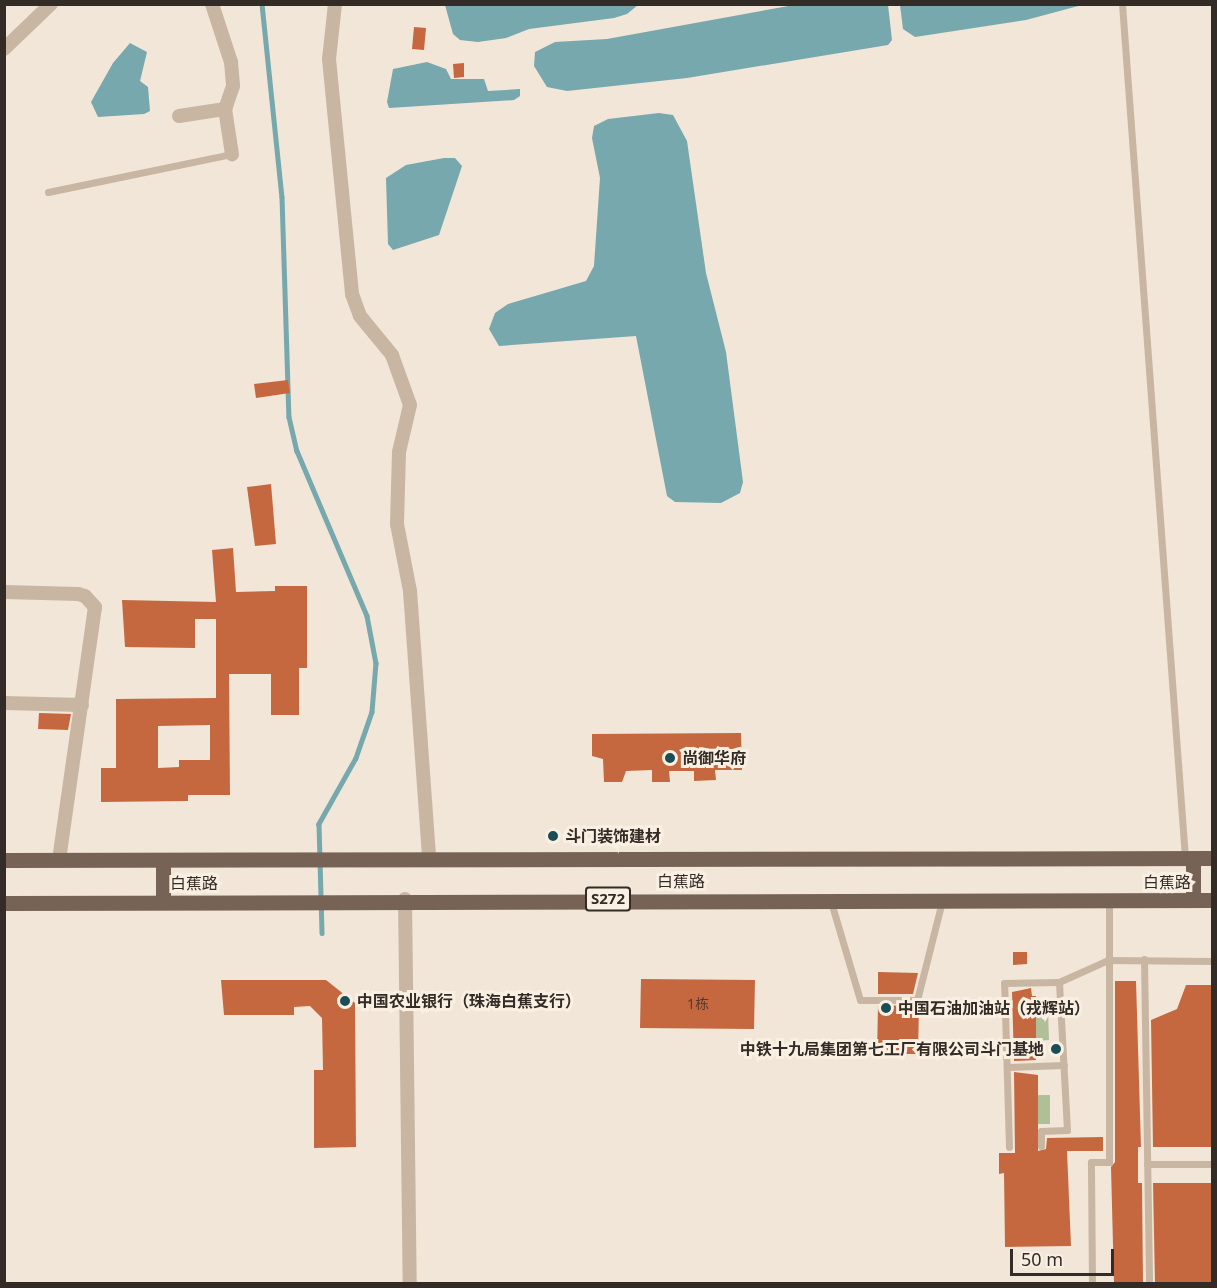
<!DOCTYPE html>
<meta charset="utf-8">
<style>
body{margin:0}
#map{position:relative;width:1217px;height:1288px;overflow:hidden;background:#f1e6d7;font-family:"Noto Sans","Noto Sans SC",sans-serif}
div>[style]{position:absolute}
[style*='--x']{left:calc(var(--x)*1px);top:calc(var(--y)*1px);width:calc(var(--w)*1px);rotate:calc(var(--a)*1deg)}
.green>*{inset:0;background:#b0bf97}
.water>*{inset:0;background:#76a8ae}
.stream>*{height:4.5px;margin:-2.25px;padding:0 2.25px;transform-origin:2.25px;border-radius:2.25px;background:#76a8ae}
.building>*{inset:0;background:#c6683f}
.lane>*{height:7px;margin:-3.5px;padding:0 3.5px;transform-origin:3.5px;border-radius:3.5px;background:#c8b6a3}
.street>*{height:14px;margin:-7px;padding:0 7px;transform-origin:7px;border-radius:7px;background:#c8b6a3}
.primary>*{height:15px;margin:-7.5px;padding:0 7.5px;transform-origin:7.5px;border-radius:7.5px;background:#766356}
.dots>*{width:16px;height:16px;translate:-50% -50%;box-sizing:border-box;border:3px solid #f9f0e3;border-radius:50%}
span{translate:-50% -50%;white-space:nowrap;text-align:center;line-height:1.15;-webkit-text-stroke:6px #f9f0e3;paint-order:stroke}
.number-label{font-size:14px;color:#583a2c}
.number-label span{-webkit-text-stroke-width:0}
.shield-label span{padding:2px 4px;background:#f9f0e3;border:2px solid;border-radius:4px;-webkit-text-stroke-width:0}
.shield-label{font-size:15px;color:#332b25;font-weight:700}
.poi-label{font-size:16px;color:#332b25;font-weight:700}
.left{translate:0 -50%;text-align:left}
.right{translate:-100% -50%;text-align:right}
.street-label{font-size:16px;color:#332b25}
.frame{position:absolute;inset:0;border:6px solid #332b25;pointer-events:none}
.scale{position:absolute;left:1010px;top:1249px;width:104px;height:27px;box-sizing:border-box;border:3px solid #332b25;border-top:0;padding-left:8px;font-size:18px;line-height:21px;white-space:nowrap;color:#332b25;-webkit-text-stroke:4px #f9f0e3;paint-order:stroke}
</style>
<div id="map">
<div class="green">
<div style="clip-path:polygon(1048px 1009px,1049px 1040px,1036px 1041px,1032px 1017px,1036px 1017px,1036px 1010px)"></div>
<div style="clip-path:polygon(1039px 1095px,1050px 1095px,1050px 1124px,1038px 1124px,1035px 1098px)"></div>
</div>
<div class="water">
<div style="clip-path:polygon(445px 5px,445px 4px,638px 5px,627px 14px,614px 18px,529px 29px,506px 38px,478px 42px,460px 40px,453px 34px)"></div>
<div style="clip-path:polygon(794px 5px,888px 5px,892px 40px,888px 45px,687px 78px,567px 91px,547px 87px,534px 66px,535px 52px,555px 42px,607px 39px)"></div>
<div style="clip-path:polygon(900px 5px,900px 4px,1082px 5px,1026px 20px,915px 37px,903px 29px)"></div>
<div style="clip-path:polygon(130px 43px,147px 52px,140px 81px,148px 87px,150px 111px,144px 114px,98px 117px,91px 102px,113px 63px)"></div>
<div style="clip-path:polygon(427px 62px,446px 69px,451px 79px,484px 79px,488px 91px,520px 89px,520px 96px,514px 100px,389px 108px,387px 102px,393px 69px)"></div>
<div style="clip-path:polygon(659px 113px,673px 115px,687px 141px,706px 273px,726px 352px,743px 482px,740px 493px,721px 503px,675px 502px,667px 496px,636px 336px,499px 346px,489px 329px,495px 313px,508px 304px,586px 281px,594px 266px,600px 178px,592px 138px,594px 126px,608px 119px)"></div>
<div style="clip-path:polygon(444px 158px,455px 158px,462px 166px,439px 235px,393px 250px,388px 244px,386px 178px,406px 165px)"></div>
</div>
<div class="stream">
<div style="--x:262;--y:4;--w:194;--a:84.1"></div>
<div style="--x:282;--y:197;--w:220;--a:88.2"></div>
<div style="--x:289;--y:417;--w:35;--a:77"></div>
<div style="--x:297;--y:451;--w:179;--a:67"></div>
<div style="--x:367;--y:616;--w:48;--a:79.2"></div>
<div style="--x:376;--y:663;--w:49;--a:94.7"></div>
<div style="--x:372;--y:712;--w:49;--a:109.2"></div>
<div style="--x:356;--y:758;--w:76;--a:119.3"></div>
<div style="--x:319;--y:824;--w:109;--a:88.4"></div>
</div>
<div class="building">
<div style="clip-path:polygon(414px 27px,426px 28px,424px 50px,412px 49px)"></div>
<div style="clip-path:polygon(464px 63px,464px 77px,454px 78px,453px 64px)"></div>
<div style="clip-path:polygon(288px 380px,290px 393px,256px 398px,254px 384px)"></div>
<div style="clip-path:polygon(271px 484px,276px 544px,255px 546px,247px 487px)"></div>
<div style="clip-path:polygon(evenodd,233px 548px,236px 592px,275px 591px,275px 586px,307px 586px,307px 668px,299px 668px,299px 715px,271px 715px,271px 674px,229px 674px,230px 795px,188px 795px,188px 801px,101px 802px,101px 768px,116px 768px,116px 699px,216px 698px,216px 619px,195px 619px,195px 648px,125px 647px,122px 600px,216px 602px,212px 550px,233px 548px,210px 725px,210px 760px,179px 760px,179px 767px,158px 768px,158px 726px,210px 725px)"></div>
<div style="clip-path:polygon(39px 713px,71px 714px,68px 730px,38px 729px)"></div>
<div style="clip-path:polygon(741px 733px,742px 770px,715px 770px,716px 780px,694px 781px,694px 771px,669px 771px,670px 782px,652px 782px,652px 770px,626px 771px,622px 782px,604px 782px,603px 759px,592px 756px,592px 734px)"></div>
<div style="clip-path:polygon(1013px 952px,1027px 952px,1027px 964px,1013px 965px)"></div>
<div style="clip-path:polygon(878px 972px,918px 973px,913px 994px,878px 994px)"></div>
<div style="clip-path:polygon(641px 979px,755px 980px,754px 1029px,640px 1028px)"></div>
<div style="clip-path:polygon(221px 980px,326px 980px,355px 1003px,356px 1147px,314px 1148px,314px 1070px,323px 1070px,322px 1018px,310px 1006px,294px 1007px,294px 1015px,224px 1015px)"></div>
<div style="clip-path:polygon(1115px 981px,1136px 981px,1141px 1147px,1138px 1147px,1138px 1183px,1142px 1183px,1143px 1284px,1114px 1284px,1111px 1167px,1115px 1162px)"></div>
<div style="clip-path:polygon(1186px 985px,1212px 985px,1212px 1147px,1153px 1147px,1151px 1020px,1177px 1009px)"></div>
<div style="clip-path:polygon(1031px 988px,1032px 996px,1036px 996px,1036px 1060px,1014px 1061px,1012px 992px)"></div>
<div style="clip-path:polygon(919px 1005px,918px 1054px,877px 1054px,878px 1006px)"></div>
<div style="clip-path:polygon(1014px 1072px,1038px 1075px,1038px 1151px,1046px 1149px,1047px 1138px,1103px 1137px,1103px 1151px,1067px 1151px,1071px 1246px,1005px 1247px,1004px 1173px,999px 1174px,999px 1153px,1015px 1153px)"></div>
<div style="clip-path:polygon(1153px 1183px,1212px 1183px,1212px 1284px,1155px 1284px)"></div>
</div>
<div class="lane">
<div style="--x:1122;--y:4;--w:856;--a:85.78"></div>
<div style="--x:48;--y:192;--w:188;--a:-11.7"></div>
<div style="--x:831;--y:902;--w:102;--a:73.5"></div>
<div style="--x:860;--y:1000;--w:57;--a:0"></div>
<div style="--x:917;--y:1000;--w:102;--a:-75.8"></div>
<div style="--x:1144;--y:959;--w:325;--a:89.1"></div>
<div style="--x:1007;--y:1067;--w:57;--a:-2"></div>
<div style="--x:1041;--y:1146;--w:15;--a:-90"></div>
<div style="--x:1041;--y:1131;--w:26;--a:-2"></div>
<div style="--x:1067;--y:1130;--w:148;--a:-93.1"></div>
<div style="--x:1009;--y:1147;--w:164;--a:-91.7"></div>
<div style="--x:1004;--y:983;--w:55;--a:-1"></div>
<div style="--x:1059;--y:982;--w:54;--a:-24.2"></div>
<div style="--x:1108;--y:960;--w:104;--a:0.6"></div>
<div style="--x:1147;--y:1164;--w:65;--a:0"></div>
<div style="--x:1092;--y:1284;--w:122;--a:-90.5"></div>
<div style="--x:1091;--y:1162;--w:18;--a:0"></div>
<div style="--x:1109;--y:1162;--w:262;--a:-90"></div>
</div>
<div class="street">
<div style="--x:212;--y:4;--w:61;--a:71.9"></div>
<div style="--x:231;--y:62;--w:24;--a:85"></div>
<div style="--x:233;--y:86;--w:24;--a:109"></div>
<div style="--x:225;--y:109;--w:46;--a:81.2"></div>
<div style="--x:335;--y:4;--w:55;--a:96.2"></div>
<div style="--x:329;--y:59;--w:236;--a:84.4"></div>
<div style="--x:352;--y:294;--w:23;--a:70"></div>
<div style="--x:360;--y:316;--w:50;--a:50.6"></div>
<div style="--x:392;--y:355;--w:53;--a:70.2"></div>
<div style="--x:410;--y:405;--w:48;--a:103.2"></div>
<div style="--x:399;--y:452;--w:72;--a:91.6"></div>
<div style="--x:397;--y:524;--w:68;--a:79"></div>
<div style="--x:410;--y:591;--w:269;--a:85.9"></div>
<div style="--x:4;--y:49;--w:65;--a:-43.8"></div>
<div style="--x:179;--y:116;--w:47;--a:-8.7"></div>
<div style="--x:4;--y:592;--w:74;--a:1.5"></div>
<div style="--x:78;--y:594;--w:7;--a:16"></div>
<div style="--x:85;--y:596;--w:15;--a:48"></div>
<div style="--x:95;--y:607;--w:256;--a:98.1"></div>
<div style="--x:4;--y:703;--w:78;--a:1.5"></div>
<div style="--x:405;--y:899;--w:385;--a:89.3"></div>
</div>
<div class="primary">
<div style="--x:1193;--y:858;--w:42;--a:90"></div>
<div style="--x:4;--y:860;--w:1208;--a:-0.09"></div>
<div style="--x:163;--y:901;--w:41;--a:-90"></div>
<div style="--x:4;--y:903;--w:1208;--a:-0.14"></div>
</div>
<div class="dots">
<div style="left:670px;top:758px;background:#1b4d55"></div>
<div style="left:553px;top:836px;background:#1b4d55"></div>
<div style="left:345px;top:1001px;background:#1b4d55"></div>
<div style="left:886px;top:1008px;background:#1b4d55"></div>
<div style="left:1056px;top:1049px;background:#1b4d55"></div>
</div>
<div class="number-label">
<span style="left:698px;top:1004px">1栋</span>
</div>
<div class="shield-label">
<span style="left:608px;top:899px">S272</span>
</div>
<div class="poi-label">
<span class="left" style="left:682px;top:758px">尚御华府</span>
<span class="left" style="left:565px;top:836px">斗门装饰建材</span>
<span class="left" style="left:357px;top:1001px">中国农业银行（珠海白蕉支行）</span>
<span class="left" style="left:898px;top:1008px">中国石油加油站（戎辉站）</span>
<span class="right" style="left:1044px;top:1049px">中铁十九局集团第七工厂有限公司斗门基地</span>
</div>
<div class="street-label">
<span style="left:681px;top:881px">白蕉路</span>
<span style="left:1167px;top:882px">白蕉路</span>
<span style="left:194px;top:883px">白蕉路</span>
</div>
<div class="frame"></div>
<div class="scale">50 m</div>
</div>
